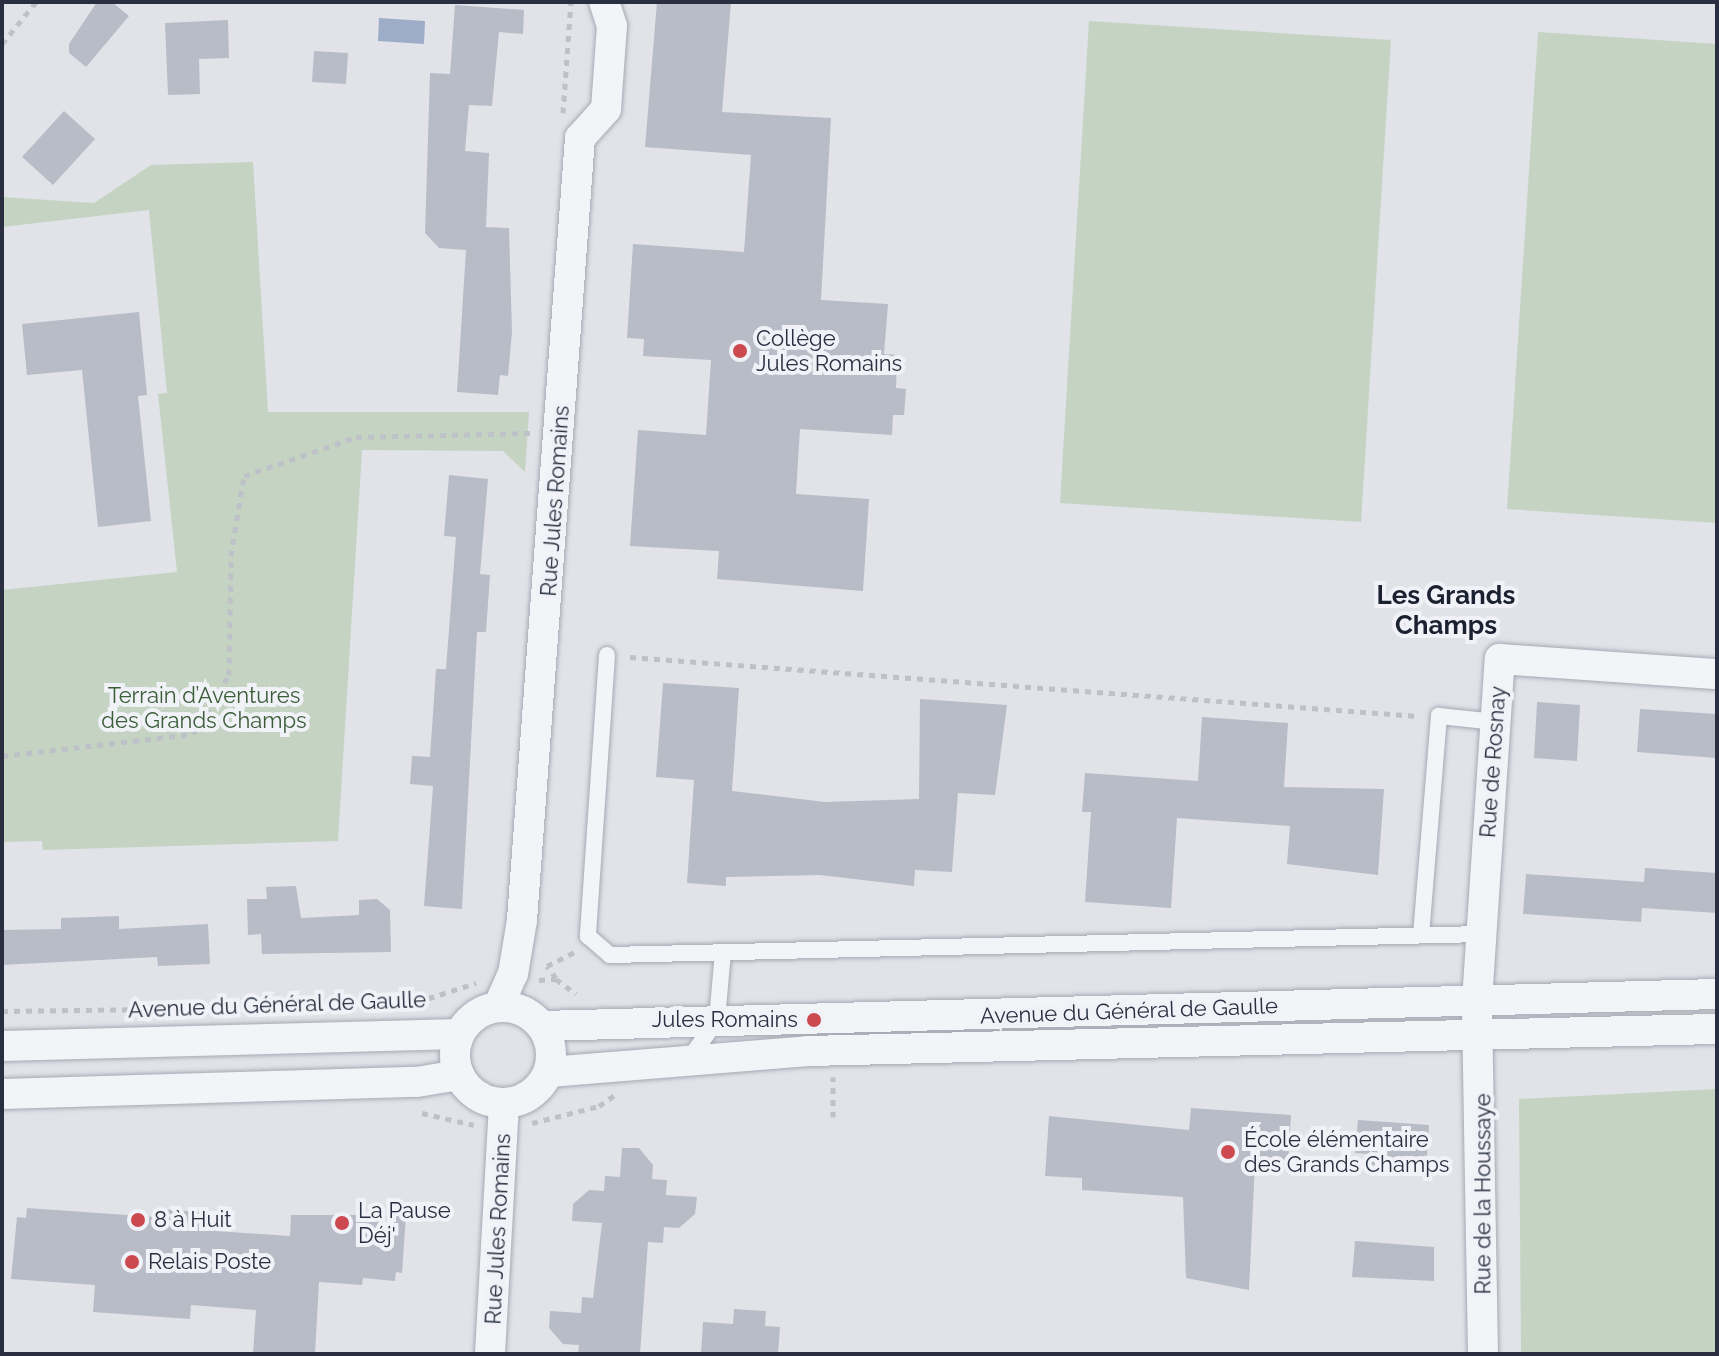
<!DOCTYPE html>
<meta charset="utf-8">
<style>
body{margin:0}
#map{position:relative;width:1719px;height:1356px;overflow:hidden;background:#e1e3e9;font-family:Raleway,sans-serif}
div>[style]{position:absolute}
[style*='--x']{left:calc(var(--x)*1px);top:calc(var(--y)*1px);width:calc(var(--w)*1px);rotate:calc(var(--a)*1deg)}
.green>*{inset:0;background:#c4d3c2}
.water>*{inset:0;background:#9dadc8}
.building>*{inset:0;background:#b8bcc6}
.path>*{height:5px;margin-top:-2.5px;transform-origin:0;background:repeating-linear-gradient(90deg,#bec1c7 0 6px,transparent 0 12px)}
.roads{filter:drop-shadow(0 0 2px #a6a9b3) drop-shadow(0 0 2px #a6a9b3)}
.lane>*{height:16px;margin:-8px;padding:0 8px;transform-origin:8px;border-radius:8px;background:#f3f4f7}
.street>*{height:30px;margin:-15px;padding:0 15px;transform-origin:15px;border-radius:15px;background:#f3f4f7}
.street>.ring{margin:-15px;padding:0;box-sizing:content-box;background:none;border:30px solid #f3f4f7;border-radius:50%}
.dots>*{width:22px;height:22px;translate:-50% -50%;box-sizing:border-box;border:4px solid #f0f2f7;border-radius:50%}
span{translate:-50% -50%;white-space:nowrap;text-align:center;line-height:1.15;-webkit-text-stroke:8px #f0f2f7;paint-order:stroke}
.poi-label{font-size:22px;color:#292f40}
.left{translate:0 -50%;text-align:left}
.right{translate:-100% -50%;text-align:right}
.street-label{font-size:22px;color:#292f40}
.park-label{font-size:22px;color:#3a5c37}
.quarter-label{font-size:26px;color:#1c2131;font-weight:700}
.frame{position:absolute;inset:0;border:4px solid #292f40;pointer-events:none}
</style>
<div id="map">
<div class="green">
<div style="clip-path:polygon(1089px 21px,1391px 40px,1361px 522px,1060px 503px)"></div>
<div style="clip-path:polygon(1538px 32px,1717px 44px,1717px 523px,1507px 509px)"></div>
<div style="clip-path:polygon(253px 162px,268px 412px,529px 412px,525px 472px,503px 451px,362px 450px,338px 841px,43px 850px,42px 841px,2px 842px,2px 590px,177px 572px,158px 394px,167px 393px,149px 210px,2px 227px,2px 197px,94px 203px,151px 165px)"></div>
<div style="clip-path:polygon(1717px 1089px,1717px 1354px,1521px 1354px,1519px 1099px)"></div>
</div>
<div class="water">
<div style="clip-path:polygon(379px 18px,425px 21px,424px 44px,378px 41px)"></div>
</div>
<div class="building">
<div style="clip-path:polygon(97px 2px,112px 2px,129px 16px,86px 67px,69px 53px,69px 44px)"></div>
<div style="clip-path:polygon(657px 2px,731px 2px,722px 112px,831px 118px,821px 300px,888px 304px,884px 354px,897px 355px,896px 388px,906px 389px,904px 415px,893px 415px,892px 435px,800px 429px,796px 494px,869px 499px,863px 591px,717px 579px,719px 551px,630px 546px,638px 430px,706px 435px,711px 360px,643px 356px,644px 339px,627px 338px,633px 244px,744px 252px,751px 155px,645px 147px)"></div>
<div style="clip-path:polygon(455px 5px,524px 10px,523px 34px,499px 32px,492px 106px,469px 105px,465px 151px,489px 153px,486px 227px,509px 228px,512px 332px,508px 376px,500px 375px,498px 395px,457px 392px,466px 250px,439px 248px,425px 233px,430px 73px,450px 74px)"></div>
<div style="clip-path:polygon(228px 20px,229px 58px,199px 59px,200px 94px,168px 95px,165px 23px)"></div>
<div style="clip-path:polygon(314px 51px,348px 53px,346px 84px,312px 82px)"></div>
<div style="clip-path:polygon(64px 111px,95px 139px,53px 185px,22px 157px)"></div>
<div style="clip-path:polygon(139px 312px,147px 395px,138px 396px,151px 521px,98px 527px,82px 370px,27px 375px,22px 324px)"></div>
<div style="clip-path:polygon(449px 475px,488px 479px,480px 574px,490px 575px,486px 632px,477px 632px,462px 909px,424px 906px,433px 786px,410px 784px,412px 756px,430px 757px,436px 669px,446px 669px,456px 537px,444px 536px)"></div>
<div style="clip-path:polygon(663px 683px,739px 688px,732px 791px,825px 802px,919px 799px,920px 699px,1007px 705px,995px 795px,958px 793px,952px 872px,915px 870px,914px 886px,820px 875px,726px 877px,726px 886px,687px 883px,694px 780px,656px 777px)"></div>
<div style="clip-path:polygon(1537px 702px,1580px 705px,1577px 761px,1534px 758px)"></div>
<div style="clip-path:polygon(1640px 709px,1717px 714px,1717px 758px,1637px 752px)"></div>
<div style="clip-path:polygon(1202px 717px,1288px 723px,1284px 787px,1384px 789px,1378px 875px,1287px 864px,1290px 826px,1177px 818px,1171px 908px,1085px 902px,1091px 812px,1082px 812px,1085px 773px,1198px 781px)"></div>
<div style="clip-path:polygon(1645px 868px,1717px 873px,1717px 913px,1642px 908px,1641px 922px,1523px 914px,1526px 874px,1644px 882px)"></div>
<div style="clip-path:polygon(296px 886px,301px 918px,359px 915px,359px 900px,377px 899px,390px 910px,391px 952px,262px 954px,261px 934px,248px 935px,247px 899px,267px 899px,266px 887px)"></div>
<div style="clip-path:polygon(119px 916px,119px 929px,208px 924px,210px 964px,158px 966px,157px 957px,2px 965px,2px 930px,61px 929px,61px 918px)"></div>
<div style="clip-path:polygon(1191px 1108px,1291px 1115px,1288px 1164px,1255px 1163px,1249px 1290px,1186px 1278px,1183px 1197px,1082px 1190px,1082px 1178px,1045px 1176px,1049px 1116px,1189px 1130px)"></div>
<div style="clip-path:polygon(1358px 1120px,1429px 1125px,1426px 1169px,1369px 1165px,1370px 1154px,1355px 1153px)"></div>
<div style="clip-path:polygon(622px 1148px,639px 1148px,653px 1165px,652px 1179px,667px 1180px,666px 1195px,697px 1197px,695px 1214px,679px 1228px,664px 1227px,663px 1243px,648px 1242px,640px 1354px,578px 1354px,579px 1345px,563px 1344px,549px 1328px,550px 1311px,581px 1313px,582px 1297px,593px 1298px,602px 1223px,572px 1221px,573px 1204px,589px 1190px,604px 1191px,605px 1176px,620px 1177px)"></div>
<div style="clip-path:polygon(27px 1208px,155px 1217px,155px 1209px,216px 1213px,215px 1231px,290px 1236px,291px 1215px,406px 1215px,402px 1273px,396px 1272px,395px 1281px,363px 1278px,362px 1285px,319px 1282px,315px 1354px,253px 1354px,256px 1310px,191px 1305px,190px 1319px,93px 1312px,95px 1285px,11px 1279px,17px 1217px,26px 1218px)"></div>
<div style="clip-path:polygon(1355px 1241px,1434px 1247px,1434px 1281px,1352px 1277px)"></div>
<div style="clip-path:polygon(734px 1309px,766px 1311px,765px 1326px,780px 1327px,778px 1354px,701px 1354px,703px 1322px,733px 1324px)"></div>
</div>
<div class="path">
<div style="--x:2;--y:44;--w:54;--a:-51"></div>
<div style="--x:563;--y:113;--w:111;--a:-85.9"></div>
<div style="--x:630;--y:657;--w:790;--a:4.28"></div>
<div style="--x:2;--y:756;--w:192;--a:-6.6"></div>
<div style="--x:193;--y:734;--w:69;--a:-58.6"></div>
<div style="--x:229;--y:675;--w:119;--a:-89"></div>
<div style="--x:231;--y:556;--w:81;--a:-80.8"></div>
<div style="--x:244;--y:476;--w:119;--a:-19.2"></div>
<div style="--x:356;--y:437;--w:174;--a:-1.3"></div>
<div style="--x:556;--y:978;--w:15;--a:-127"></div>
<div style="--x:547;--y:966;--w:31;--a:-27"></div>
<div style="--x:539;--y:980;--w:17;--a:-3"></div>
<div style="--x:556;--y:979;--w:25;--a:37"></div>
<div style="--x:417;--y:1002;--w:62;--a:-17.9"></div>
<div style="--x:2;--y:1011;--w:154;--a:-0.7"></div>
<div style="--x:422;--y:1113;--w:53;--a:13"></div>
<div style="--x:833;--y:1117;--w:40;--a:-90"></div>
<div style="--x:532;--y:1123;--w:69;--a:-14.2"></div>
<div style="--x:599;--y:1106;--w:19;--a:-35"></div>
</div>
<div class="roads">
<div class="lane">
<div style="--x:607;--y:655;--w:282;--a:93.9"></div>
<div style="--x:588;--y:936;--w:29;--a:41"></div>
<div style="--x:610;--y:955;--w:871;--a:-1.38"></div>
<div style="--x:1421;--y:935;--w:220;--a:-85.3"></div>
<div style="--x:1439;--y:716;--w:56;--a:6.1"></div>
<div style="--x:689;--y:1059;--w:48;--a:-54.3"></div>
<div style="--x:717;--y:1020;--w:68;--a:-85"></div>
</div>
<div class="street">
<div class="ring" style="left:455px;top:1007px;width:66px;height:66px"></div>
<div style="--x:498;--y:1007;--w:36;--a:-66"></div>
<div style="--x:513;--y:974;--w:55;--a:-80.5"></div>
<div style="--x:522;--y:920;--w:784;--a:-85.76"></div>
<div style="--x:580;--y:138;--w:39;--a:-48"></div>
<div style="--x:606;--y:109;--w:83;--a:-85.9"></div>
<div style="--x:612;--y:26;--w:25;--a:-108"></div>
<div style="--x:542;--y:1026;--w:1175;--a:-1.56"></div>
<div style="--x:2;--y:1046;--w:458;--a:-1.5"></div>
<div style="--x:549;--y:1072;--w:260;--a:-4.6"></div>
<div style="--x:808;--y:1051;--w:909;--a:-1.39"></div>
<div style="--x:2;--y:1094;--w:415;--a:-1.7"></div>
<div style="--x:417;--y:1082;--w:43;--a:-9.5"></div>
<div style="--x:490;--y:1354;--w:250;--a:-86.8"></div>
<div style="--x:1483;--y:1354;--w:353;--a:-91"></div>
<div style="--x:1477;--y:1001;--w:343;--a:-86.2"></div>
<div style="--x:1500;--y:659;--w:218;--a:4"></div>
</div>
</div>
<div class="dots">
<div style="left:740px;top:351px;background:#cb494f"></div>
<div style="left:814px;top:1020px;background:#cb494f"></div>
<div style="left:1228px;top:1152px;background:#cb494f"></div>
<div style="left:138px;top:1220px;background:#cb494f"></div>
<div style="left:342px;top:1223px;background:#cb494f"></div>
<div style="left:132px;top:1262px;background:#cb494f"></div>
</div>
<div class="poi-label">
<span class="left" style="left:756px;top:351px">Collège<br>Jules Romains</span>
<span class="right" style="left:798px;top:1020px">Jules Romains</span>
<span class="left" style="left:1244px;top:1152px">École élémentaire<br>des Grands Champs</span>
<span class="left" style="left:358px;top:1223px">La Pause<br>Déj'</span>
<span class="left" style="left:154px;top:1220px">8 à Huit</span>
<span class="left" style="left:148px;top:1262px">Relais Poste</span>
</div>
<div class="street-label">
<span style="left:555px;top:501px;rotate:-86deg">Rue Jules Romains</span>
<span style="left:1493px;top:762px;rotate:-86deg">Rue de Rosnay</span>
<span style="left:277px;top:1005px;rotate:-2deg">Avenue du Général de Gaulle</span>
<span style="left:1129px;top:1011px;rotate:-2deg">Avenue du Général de Gaulle</span>
<span style="left:1483px;top:1194px;rotate:-90deg">Rue de la Houssaye</span>
<span style="left:498px;top:1229px;rotate:-87deg">Rue Jules Romains</span>
</div>
<div class="park-label">
<span style="left:204px;top:708px">Terrain d’Aventures<br>des Grands Champs</span>
</div>
<div class="quarter-label">
<span style="left:1446px;top:611px">Les Grands<br>Champs</span>
</div>
<div class="frame"></div>
</div>
